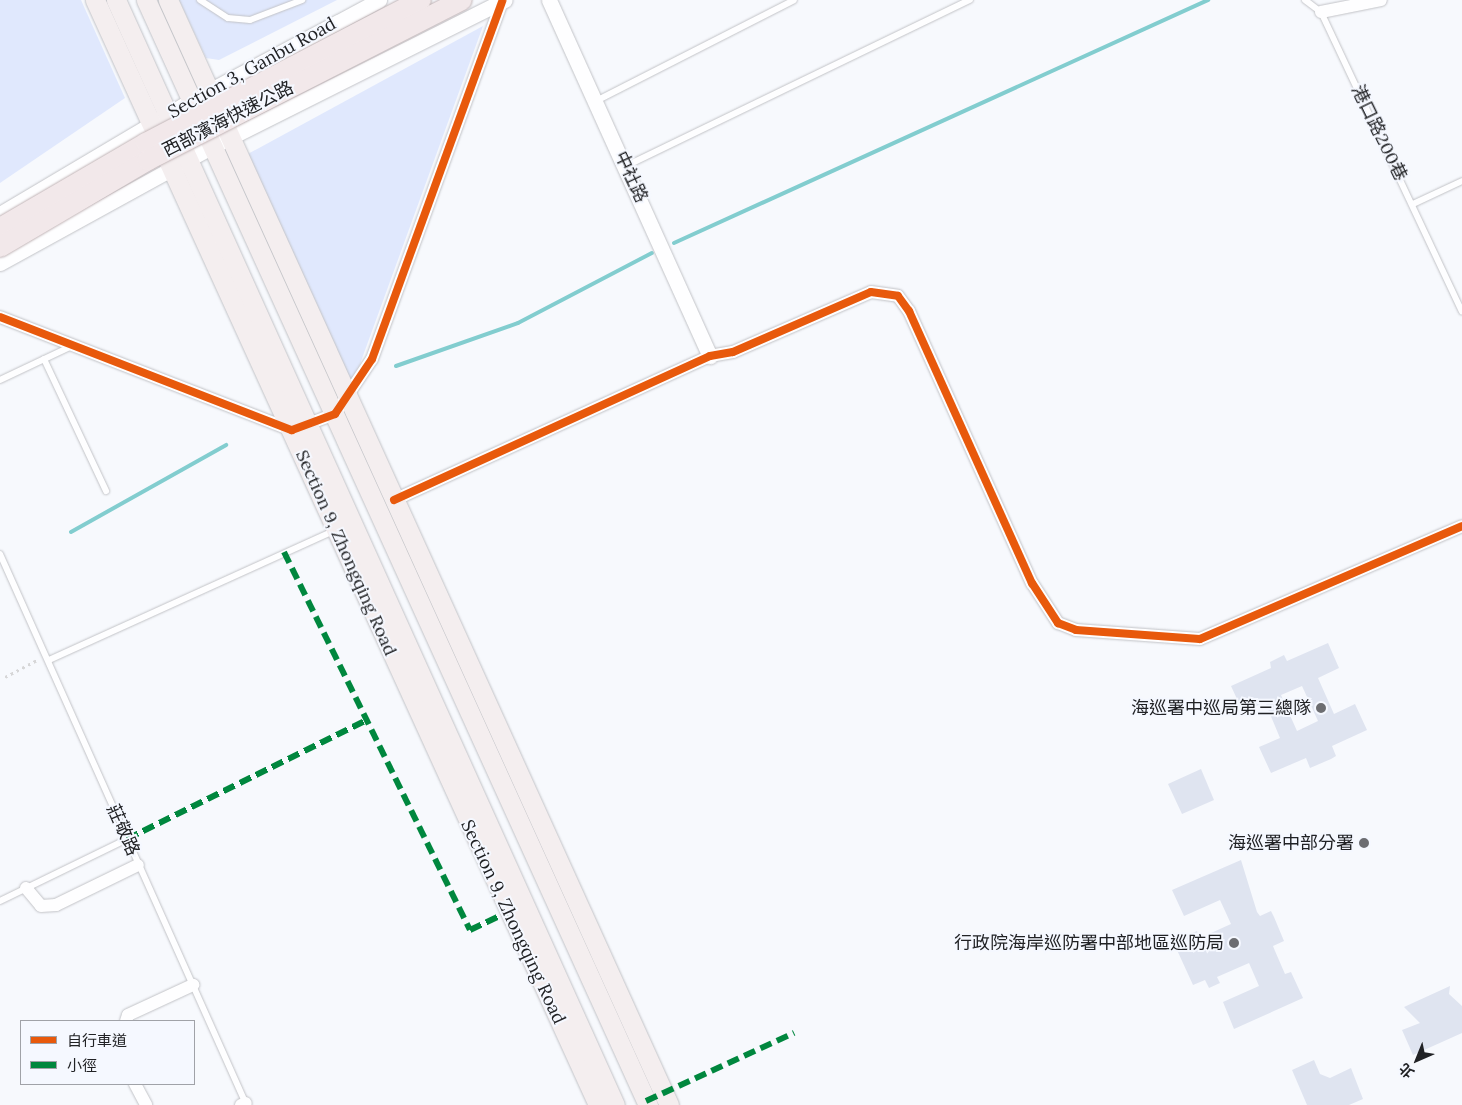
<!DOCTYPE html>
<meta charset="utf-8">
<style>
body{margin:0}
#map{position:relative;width:1462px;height:1105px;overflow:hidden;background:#f7f9fd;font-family:Lora,"Noto Sans TC",serif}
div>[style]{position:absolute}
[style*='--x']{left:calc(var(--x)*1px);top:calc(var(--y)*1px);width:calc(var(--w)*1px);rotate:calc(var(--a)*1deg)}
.green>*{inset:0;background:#e0e8fd}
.stream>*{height:4px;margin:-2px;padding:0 2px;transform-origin:2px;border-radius:2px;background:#82cdcf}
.building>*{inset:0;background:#dfe4f0}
.path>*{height:2.5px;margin-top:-1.25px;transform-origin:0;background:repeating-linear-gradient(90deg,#d6d6d7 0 2.5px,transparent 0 6.5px)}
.roads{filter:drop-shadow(0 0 1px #c2c3c7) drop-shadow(0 0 1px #c2c3c7)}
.service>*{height:6px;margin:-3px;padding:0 3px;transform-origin:3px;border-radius:3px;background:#fefeff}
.minor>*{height:12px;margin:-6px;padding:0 6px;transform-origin:6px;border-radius:6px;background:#fefeff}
.tertiary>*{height:15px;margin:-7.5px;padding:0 7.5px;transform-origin:7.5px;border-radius:7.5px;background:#fefeff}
.primary>*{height:19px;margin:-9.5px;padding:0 9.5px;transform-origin:9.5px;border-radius:9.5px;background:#f4eeef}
.bridges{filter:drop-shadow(0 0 1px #c1b5b7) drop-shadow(0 0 1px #c1b5b7)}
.trunk-bridge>*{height:20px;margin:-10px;padding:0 10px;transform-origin:10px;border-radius:10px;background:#f2e8ea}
.quiet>*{height:6px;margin-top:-3px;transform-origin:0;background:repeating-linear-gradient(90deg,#00873e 0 12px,transparent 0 18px)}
.cycleway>*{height:8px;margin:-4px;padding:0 4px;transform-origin:4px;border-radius:4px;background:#e8590c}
.dots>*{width:14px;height:14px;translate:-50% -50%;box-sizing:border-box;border:2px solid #f5f8ff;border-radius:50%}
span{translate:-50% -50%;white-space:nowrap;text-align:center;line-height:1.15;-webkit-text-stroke:4px #f5f8ff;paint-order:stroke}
.street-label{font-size:18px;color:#212225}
.poi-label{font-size:18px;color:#212225}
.right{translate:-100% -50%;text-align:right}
.legend{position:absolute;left:20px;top:1020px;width:175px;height:65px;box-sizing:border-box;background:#f5f8ff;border:1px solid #a0a2a8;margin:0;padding:6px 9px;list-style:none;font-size:15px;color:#212225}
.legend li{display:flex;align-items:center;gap:10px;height:25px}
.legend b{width:25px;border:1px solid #a0a2a8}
.north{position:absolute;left:1392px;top:1035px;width:50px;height:50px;-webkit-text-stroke:4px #f5f8ff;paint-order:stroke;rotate:224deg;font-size:14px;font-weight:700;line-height:20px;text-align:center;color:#212225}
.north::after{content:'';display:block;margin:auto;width:18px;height:22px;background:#212225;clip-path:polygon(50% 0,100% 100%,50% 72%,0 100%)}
</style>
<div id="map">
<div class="green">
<div style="clip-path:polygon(0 0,81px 0,125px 98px,0 183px)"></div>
<div style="clip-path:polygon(179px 0,337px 0,219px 60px,206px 58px)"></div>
<div style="clip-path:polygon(483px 26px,352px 386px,246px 155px)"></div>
</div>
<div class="stream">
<div style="--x:674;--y:243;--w:587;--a:-24.47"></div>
<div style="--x:396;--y:366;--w:129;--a:-19.4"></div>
<div style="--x:518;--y:323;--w:151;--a:-27.6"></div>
<div style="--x:71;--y:532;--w:178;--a:-29.3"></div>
</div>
<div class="building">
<div style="clip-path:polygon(evenodd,1328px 643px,1339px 668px,1318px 678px,1334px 714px,1355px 704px,1367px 730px,1332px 746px,1336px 756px,1331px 759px,1310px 768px,1306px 758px,1271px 773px,1259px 747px,1280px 738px,1265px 702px,1243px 712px,1231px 686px,1271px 668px,1270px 662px,1284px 655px,1287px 661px,1328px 643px,1302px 686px,1318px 721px,1297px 731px,1281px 695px,1302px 686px)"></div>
<div style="clip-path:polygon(1201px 769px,1214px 800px,1182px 814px,1168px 784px)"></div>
<div style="clip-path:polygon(1241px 860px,1257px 912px,1260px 916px,1271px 911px,1274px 917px,1284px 941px,1273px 946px,1275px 951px,1285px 974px,1291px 972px,1303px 998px,1234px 1029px,1223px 1002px,1259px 986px,1249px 963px,1217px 977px,1220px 983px,1209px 988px,1205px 980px,1193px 985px,1177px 950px,1189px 944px,1186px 936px,1197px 931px,1200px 938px,1231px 924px,1220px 900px,1184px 916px,1172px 890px)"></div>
<div style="clip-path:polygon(1450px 986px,1449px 994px,1462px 1006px,1462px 1033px,1413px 1055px,1402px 1030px,1420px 1023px,1404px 1007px)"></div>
<div style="clip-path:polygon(1314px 1060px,1320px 1074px,1330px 1078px,1351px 1068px,1363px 1099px,1349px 1105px,1307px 1105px,1292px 1070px)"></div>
</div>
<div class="path">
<div style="--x:5;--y:677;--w:38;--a:-28"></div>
</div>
<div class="roads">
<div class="service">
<div style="--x:200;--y:0;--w:33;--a:33"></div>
<div style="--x:228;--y:18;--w:22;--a:5"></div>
<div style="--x:250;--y:20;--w:56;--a:-21"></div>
<div style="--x:1305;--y:0;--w:20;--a:37"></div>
<div style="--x:1321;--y:12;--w:331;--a:64.8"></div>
<div style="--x:596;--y:101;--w:222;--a:-27"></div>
<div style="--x:626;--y:166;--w:382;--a:-25.8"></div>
<div style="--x:1413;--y:204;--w:54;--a:-25.1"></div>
<div style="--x:44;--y:359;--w:146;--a:64.8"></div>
<div style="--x:0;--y:380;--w:80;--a:-25.3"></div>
<div style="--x:0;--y:554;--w:603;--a:65.9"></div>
<div style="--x:49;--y:660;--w:313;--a:-24.4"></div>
<div style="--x:0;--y:901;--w:141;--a:-26"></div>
</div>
<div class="minor">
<div style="--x:1321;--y:12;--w:61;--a:-11.3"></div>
<div style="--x:0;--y:317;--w:313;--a:21.2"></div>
<div style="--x:292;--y:430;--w:46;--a:-20.4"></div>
<div style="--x:335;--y:414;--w:66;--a:-56.1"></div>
<div style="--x:372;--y:359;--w:381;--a:-70"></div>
<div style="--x:394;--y:500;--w:347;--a:-24.5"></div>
<div style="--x:710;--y:356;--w:23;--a:-10"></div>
<div style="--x:733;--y:352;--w:150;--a:-23.5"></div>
<div style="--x:871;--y:292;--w:27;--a:8"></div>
<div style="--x:898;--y:296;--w:19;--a:54"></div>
<div style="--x:909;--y:311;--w:299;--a:65.7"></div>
<div style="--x:1032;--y:583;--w:48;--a:57"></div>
<div style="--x:1058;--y:623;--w:19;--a:21"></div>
<div style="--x:1076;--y:630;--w:124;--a:4.2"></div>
<div style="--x:1200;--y:639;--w:285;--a:-23.3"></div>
<div style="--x:26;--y:888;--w:23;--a:50"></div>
<div style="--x:41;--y:906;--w:15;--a:-4"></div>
<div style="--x:56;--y:905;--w:91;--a:-26"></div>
<div style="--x:126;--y:1021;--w:6;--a:-72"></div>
<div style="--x:128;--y:1015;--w:72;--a:-24.8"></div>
<div style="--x:135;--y:1084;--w:24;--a:62"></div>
<div style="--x:241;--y:1105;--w:5;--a:-22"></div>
</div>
<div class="tertiary">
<div style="--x:549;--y:0;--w:391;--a:65.7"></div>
<div style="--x:0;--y:214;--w:223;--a:-30.7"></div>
<div style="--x:192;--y:100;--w:212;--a:-28.1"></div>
<div style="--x:0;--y:263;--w:243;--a:-28.8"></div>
<div style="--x:213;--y:146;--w:326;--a:-26.6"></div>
</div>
<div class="primary">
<div style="--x:95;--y:0;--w:1214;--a:65.52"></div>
<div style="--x:116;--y:0;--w:1212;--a:65.7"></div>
<div style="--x:146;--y:0;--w:1214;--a:65.57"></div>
<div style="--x:168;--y:0;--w:1213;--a:65.61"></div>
</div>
</div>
<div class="bridges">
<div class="trunk-bridge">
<div style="--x:0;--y:228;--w:169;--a:-30.2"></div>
<div style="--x:146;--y:143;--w:310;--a:-27.5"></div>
<div style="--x:0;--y:247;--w:172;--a:-30.4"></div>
<div style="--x:148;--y:160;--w:352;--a:-27"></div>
</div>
</div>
<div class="quiet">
<div style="--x:284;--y:552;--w:421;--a:63.8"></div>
<div style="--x:470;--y:930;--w:42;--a:-25.3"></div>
<div style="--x:127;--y:839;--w:266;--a:-26.4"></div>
<div style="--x:646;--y:1101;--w:163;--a:-24.7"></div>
</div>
<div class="cycleway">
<div style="--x:0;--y:317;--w:313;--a:21.2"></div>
<div style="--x:292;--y:430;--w:46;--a:-20.4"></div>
<div style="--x:335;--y:414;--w:66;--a:-56.1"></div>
<div style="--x:372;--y:359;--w:381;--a:-70"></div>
<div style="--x:394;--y:500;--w:347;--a:-24.5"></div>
<div style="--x:710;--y:356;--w:23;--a:-10"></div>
<div style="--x:733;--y:352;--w:150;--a:-23.5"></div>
<div style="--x:871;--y:292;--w:27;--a:8"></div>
<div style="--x:898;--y:296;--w:19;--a:54"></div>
<div style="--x:909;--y:311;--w:299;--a:65.7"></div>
<div style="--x:1032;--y:583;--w:48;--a:57"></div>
<div style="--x:1058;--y:623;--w:19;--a:21"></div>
<div style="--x:1076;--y:630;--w:124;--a:4.2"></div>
<div style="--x:1200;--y:639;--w:285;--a:-23.3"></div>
</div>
<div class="dots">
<div style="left:1321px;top:708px;background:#6c6d71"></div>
<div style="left:1364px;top:843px;background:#6c6d71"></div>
<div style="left:1234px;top:943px;background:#6c6d71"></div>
</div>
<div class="street-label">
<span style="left:252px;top:68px;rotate:-29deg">Section 3, Ganbu Road</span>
<span style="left:228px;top:119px;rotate:-27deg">西部濱海快速公路</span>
<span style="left:1379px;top:133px;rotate:64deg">港口路200巷</span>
<span style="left:631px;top:177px;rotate:65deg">中社路</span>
<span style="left:346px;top:553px;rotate:66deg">Section 9, Zhongqing Road</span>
<span style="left:123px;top:830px;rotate:66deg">莊敬路</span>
<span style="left:513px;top:922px;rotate:65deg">Section 9, Zhongqing Road</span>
</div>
<div class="poi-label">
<span class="right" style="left:1311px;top:708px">海巡署中巡局第三總隊</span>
<span class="right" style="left:1354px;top:843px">海巡署中部分署</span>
<span class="right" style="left:1224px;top:943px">行政院海岸巡防署中部地區巡防局</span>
</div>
<ul class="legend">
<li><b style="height:6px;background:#e8590c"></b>自行車道</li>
<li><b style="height:6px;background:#00873e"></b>小徑</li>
</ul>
<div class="north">北</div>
</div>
